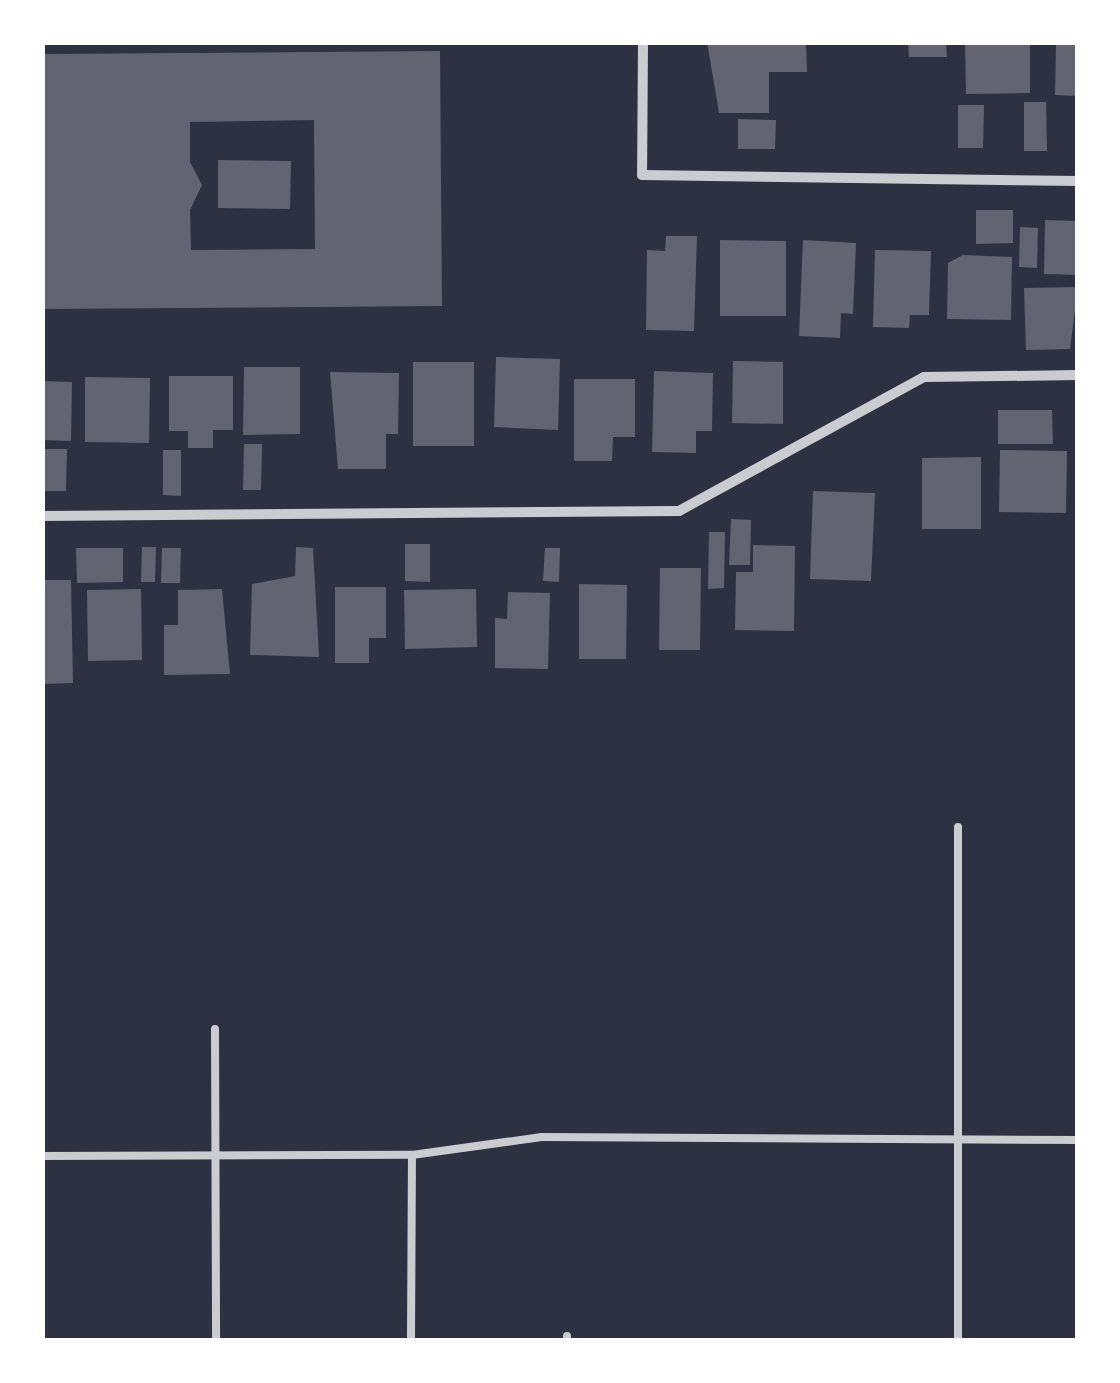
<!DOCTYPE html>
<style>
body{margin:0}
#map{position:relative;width:1120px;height:1383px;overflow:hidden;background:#2d3142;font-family:"PT Sans Narrow",sans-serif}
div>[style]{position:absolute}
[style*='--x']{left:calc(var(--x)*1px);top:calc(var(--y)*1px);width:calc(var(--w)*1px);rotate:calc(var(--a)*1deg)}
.building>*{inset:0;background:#626471}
.service>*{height:8px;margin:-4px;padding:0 4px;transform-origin:4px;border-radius:4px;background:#caccd0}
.minor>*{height:10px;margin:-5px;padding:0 5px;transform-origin:5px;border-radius:5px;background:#caccd0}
span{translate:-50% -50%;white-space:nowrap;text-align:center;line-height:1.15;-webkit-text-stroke:10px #fff;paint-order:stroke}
.frame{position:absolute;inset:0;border:45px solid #fff;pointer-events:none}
</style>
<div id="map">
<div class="building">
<div style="clip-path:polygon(707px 42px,806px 42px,807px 72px,769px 72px,769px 113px,719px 113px)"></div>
<div style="clip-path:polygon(908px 42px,946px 42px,947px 57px,909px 57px)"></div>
<div style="clip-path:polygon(965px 42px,1030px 42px,1030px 93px,966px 94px)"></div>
<div style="clip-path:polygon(1056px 42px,1078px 42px,1078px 96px,1055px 95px)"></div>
<div style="clip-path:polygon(evenodd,440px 51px,442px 306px,42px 309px,42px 54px,440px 51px,314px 120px,315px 249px,191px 250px,190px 210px,202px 185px,190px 162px,190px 122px,314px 120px)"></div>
<div style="clip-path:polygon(1024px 102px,1046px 102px,1047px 151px,1024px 151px)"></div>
<div style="clip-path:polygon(958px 105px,984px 105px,983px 148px,958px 148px)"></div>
<div style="clip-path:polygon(738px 119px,776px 120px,775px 149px,738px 149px)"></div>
<div style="clip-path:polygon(218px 160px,291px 161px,290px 209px,218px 208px)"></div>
<div style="clip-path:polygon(976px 210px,1013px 210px,1013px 243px,976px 244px)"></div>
<div style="clip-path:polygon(1045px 220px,1078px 221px,1078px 275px,1044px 274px)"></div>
<div style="clip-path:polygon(1020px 227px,1038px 228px,1037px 268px,1019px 267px)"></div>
<div style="clip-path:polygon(666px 236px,697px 236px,694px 331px,646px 330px,647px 250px,665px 251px)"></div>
<div style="clip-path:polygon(720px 240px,786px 241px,786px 316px,720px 316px)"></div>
<div style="clip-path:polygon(803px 240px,856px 243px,853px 314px,841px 313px,840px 338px,799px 336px)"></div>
<div style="clip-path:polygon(875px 250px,931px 251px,929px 315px,910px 315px,909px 328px,873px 327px)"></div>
<div style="clip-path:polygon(963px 255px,1012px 257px,1011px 320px,947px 319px,948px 263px)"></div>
<div style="clip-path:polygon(1078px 287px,1070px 349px,1026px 350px,1024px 288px)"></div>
<div style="clip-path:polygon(496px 357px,560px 359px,558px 430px,494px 427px)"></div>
<div style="clip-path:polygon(733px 361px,783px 362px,783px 424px,732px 423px)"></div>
<div style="clip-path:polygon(413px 362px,474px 362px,474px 446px,413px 446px)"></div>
<div style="clip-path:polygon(244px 367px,300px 367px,300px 434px,243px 435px)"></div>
<div style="clip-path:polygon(654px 371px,713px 373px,712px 431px,696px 431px,696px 453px,652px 452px)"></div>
<div style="clip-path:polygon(330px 372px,399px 373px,398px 434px,386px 434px,386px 469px,338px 469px)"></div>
<div style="clip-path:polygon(169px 376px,233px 376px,233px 430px,213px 430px,213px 448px,188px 448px,188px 431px,169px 431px)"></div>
<div style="clip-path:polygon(85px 377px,150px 378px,149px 443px,85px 442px)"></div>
<div style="clip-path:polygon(574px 379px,635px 379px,635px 437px,613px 437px,612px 461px,574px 461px)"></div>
<div style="clip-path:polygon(42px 381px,72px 382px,71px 441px,42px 440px)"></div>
<div style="clip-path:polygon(998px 410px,1052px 410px,1053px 444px,998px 444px)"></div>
<div style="clip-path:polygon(244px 444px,262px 444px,261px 490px,243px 490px)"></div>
<div style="clip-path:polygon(42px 449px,67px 449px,66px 491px,42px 491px)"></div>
<div style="clip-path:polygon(163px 450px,181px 450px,181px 496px,163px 495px)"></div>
<div style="clip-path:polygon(1000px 450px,1067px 451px,1066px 513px,999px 512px)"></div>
<div style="clip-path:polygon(981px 457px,981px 529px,922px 529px,922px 458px)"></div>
<div style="clip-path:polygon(813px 491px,875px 493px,871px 581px,810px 579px)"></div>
<div style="clip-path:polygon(731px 519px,751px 520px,750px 565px,729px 565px)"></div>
<div style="clip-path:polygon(709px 532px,725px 532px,724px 588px,708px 589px)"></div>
<div style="clip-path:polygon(405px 544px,430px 544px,430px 582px,405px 581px)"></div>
<div style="clip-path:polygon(753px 545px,795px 546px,794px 631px,735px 630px,736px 572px,753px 572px)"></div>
<div style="clip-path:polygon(142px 547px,156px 547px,155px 582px,141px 582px)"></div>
<div style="clip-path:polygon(296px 547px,313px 548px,319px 657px,250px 655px,252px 584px,295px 576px)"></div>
<div style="clip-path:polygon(76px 548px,123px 548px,123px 582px,77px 583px)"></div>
<div style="clip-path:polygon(162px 548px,181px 548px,180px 583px,161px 583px)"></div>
<div style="clip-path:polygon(545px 548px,560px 548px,559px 582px,543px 581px)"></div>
<div style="clip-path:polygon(660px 568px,701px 568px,700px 650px,659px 650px)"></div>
<div style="clip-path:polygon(42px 580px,71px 580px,73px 683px,42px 684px)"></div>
<div style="clip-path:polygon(579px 584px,627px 585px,626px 659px,579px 659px)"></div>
<div style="clip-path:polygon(335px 587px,386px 587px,386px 638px,369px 638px,369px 663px,335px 663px)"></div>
<div style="clip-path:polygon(141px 589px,142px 660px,88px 661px,87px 590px)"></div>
<div style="clip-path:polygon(222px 589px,230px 674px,164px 675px,164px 625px,178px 625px,178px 590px)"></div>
<div style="clip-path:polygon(476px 589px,477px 647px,405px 649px,404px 590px)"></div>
<div style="clip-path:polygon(508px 592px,550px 593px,548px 669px,495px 668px,495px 618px,507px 619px)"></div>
</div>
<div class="service">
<div style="--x:958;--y:827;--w:513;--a:90"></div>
<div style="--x:215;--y:1029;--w:311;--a:89.8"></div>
<div style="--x:42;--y:1156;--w:370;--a:-0.2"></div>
<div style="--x:412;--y:1155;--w:131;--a:-7.9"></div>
<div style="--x:542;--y:1137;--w:536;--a:0.32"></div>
<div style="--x:411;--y:1340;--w:185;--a:-89.7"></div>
<div style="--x:567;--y:1340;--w:4;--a:-90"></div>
</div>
<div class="minor">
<div style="--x:643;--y:42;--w:133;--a:90.4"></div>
<div style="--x:642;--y:175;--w:436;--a:0.8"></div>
<div style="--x:42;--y:516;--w:637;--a:-0.45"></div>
<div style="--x:679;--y:511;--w:279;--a:-28.7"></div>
<div style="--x:924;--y:377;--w:154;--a:-0.7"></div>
</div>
<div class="frame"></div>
</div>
